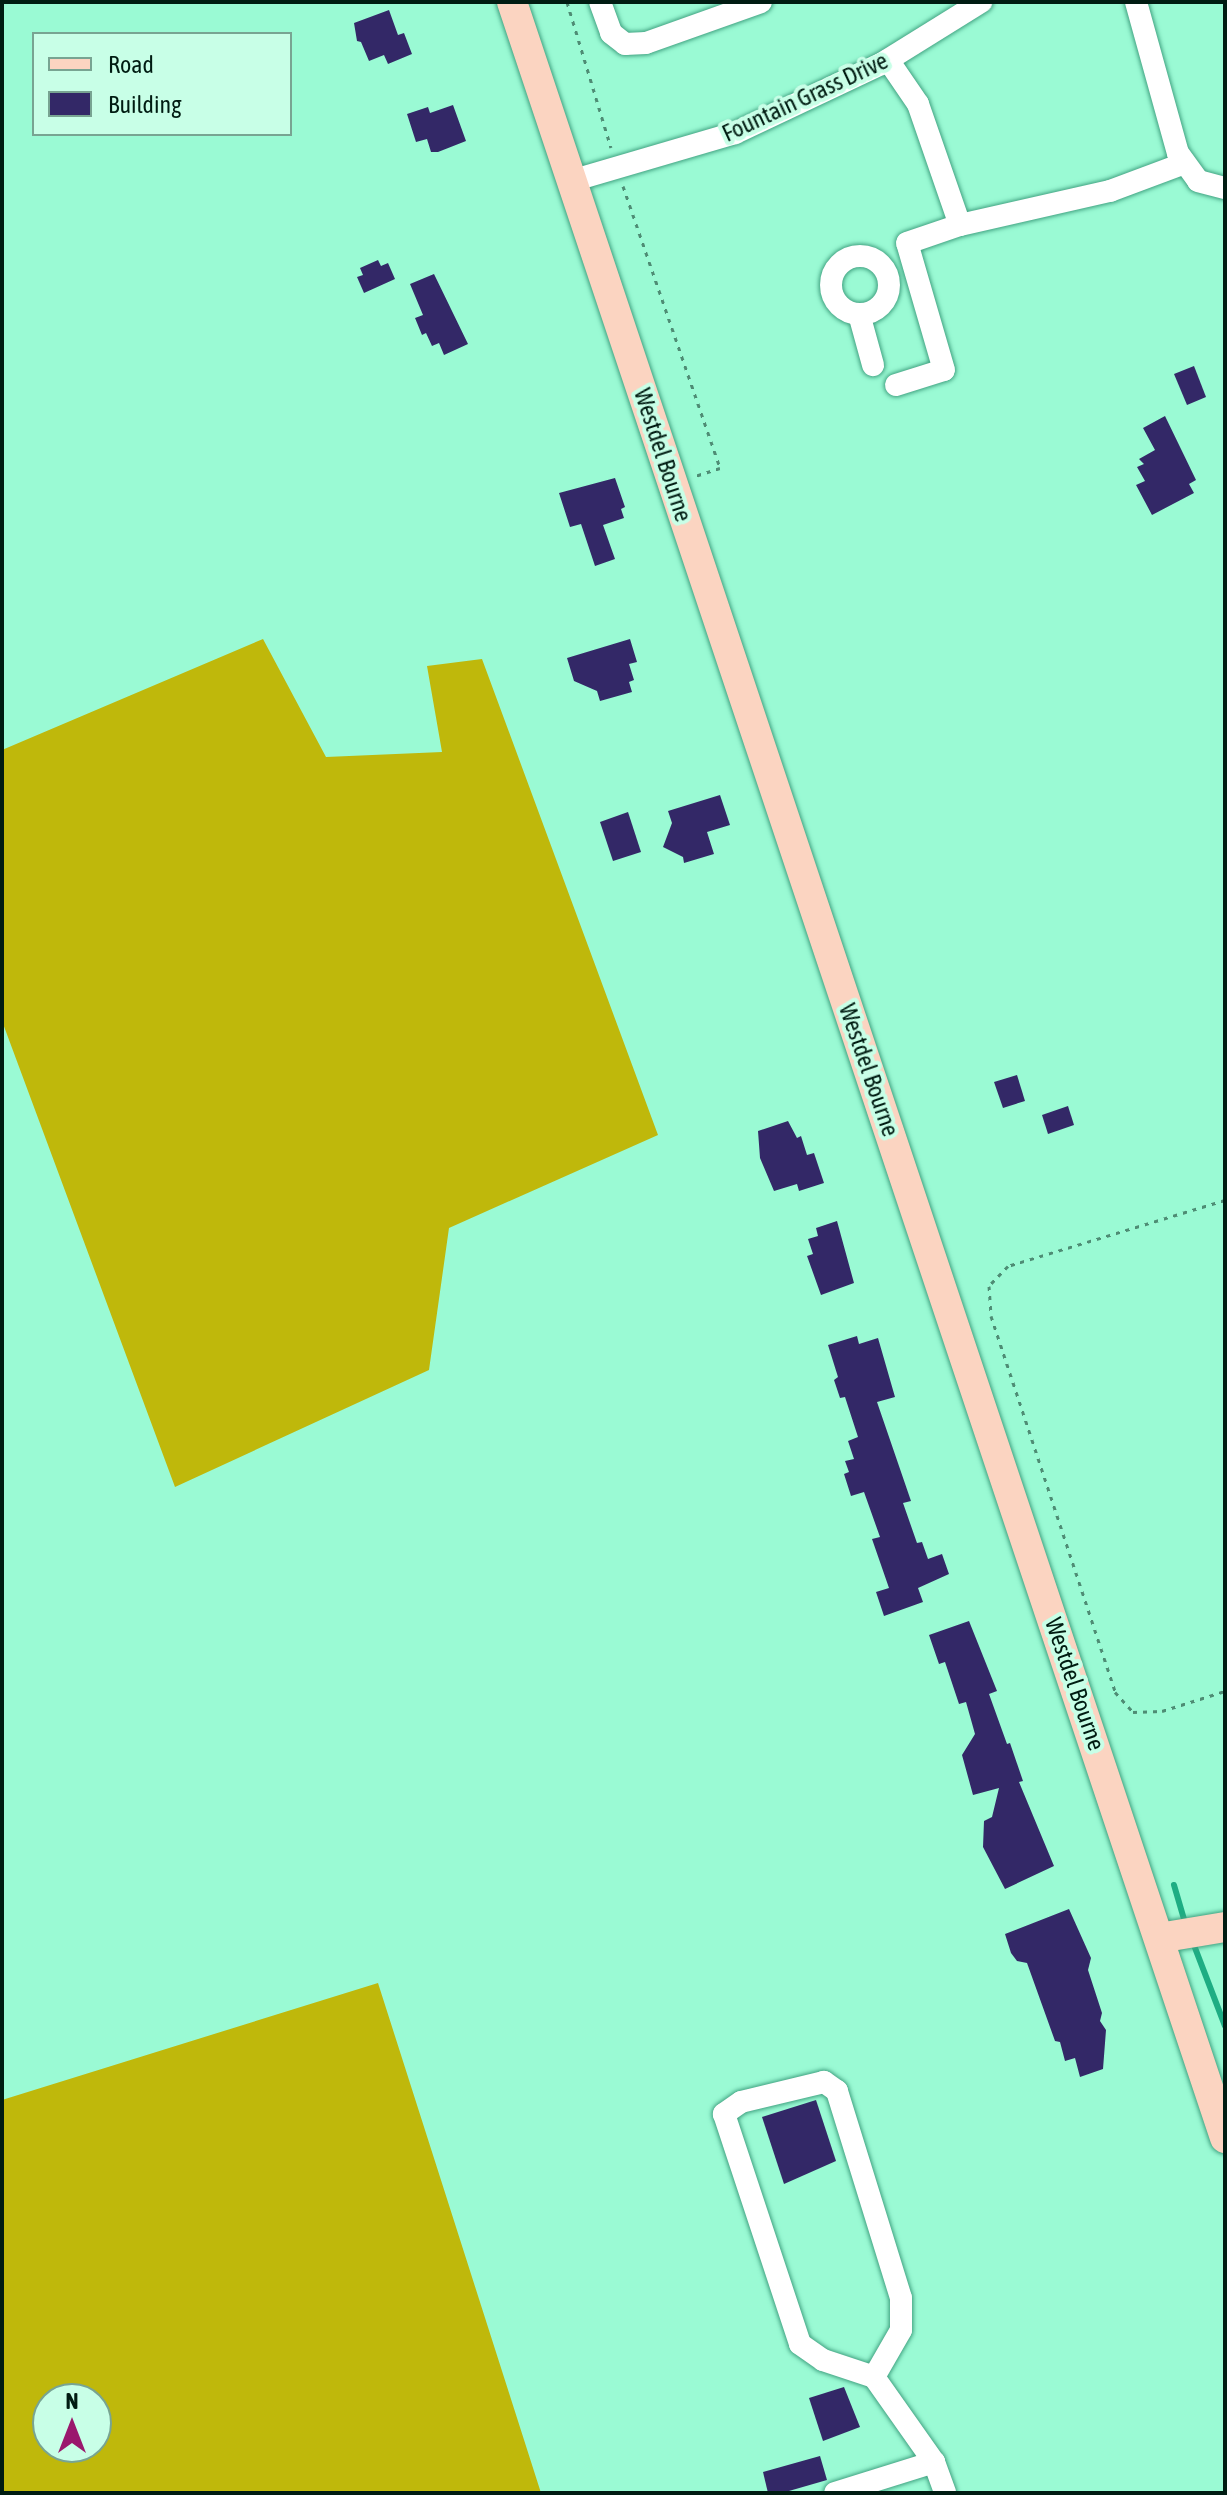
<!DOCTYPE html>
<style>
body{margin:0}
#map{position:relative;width:1227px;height:2495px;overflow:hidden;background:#9afad4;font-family:"Asap Condensed",sans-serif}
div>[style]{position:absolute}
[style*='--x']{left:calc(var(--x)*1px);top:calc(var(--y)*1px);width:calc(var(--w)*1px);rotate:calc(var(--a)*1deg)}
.forest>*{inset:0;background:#bfb80b}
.stream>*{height:6px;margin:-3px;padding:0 3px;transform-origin:3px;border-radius:3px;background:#1ead83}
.building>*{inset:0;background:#332867}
.path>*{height:3px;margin-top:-1.5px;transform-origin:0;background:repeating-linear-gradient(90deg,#4e8c74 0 4px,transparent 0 10px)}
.roads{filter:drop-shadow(0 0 2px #42a382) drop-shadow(0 0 2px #42a382)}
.minor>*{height:22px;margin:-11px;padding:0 11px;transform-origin:11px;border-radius:11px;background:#fff}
.minor>.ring{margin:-11px;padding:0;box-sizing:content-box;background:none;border:22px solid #fff;border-radius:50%}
.major>*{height:30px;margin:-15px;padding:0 15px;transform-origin:15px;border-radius:15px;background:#fbd4c1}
span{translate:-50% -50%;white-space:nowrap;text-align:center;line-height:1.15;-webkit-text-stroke:8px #c8ffe7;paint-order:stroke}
.street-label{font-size:24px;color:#001c12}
.frame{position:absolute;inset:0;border:4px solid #001c12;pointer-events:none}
.legend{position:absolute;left:32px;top:32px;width:260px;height:104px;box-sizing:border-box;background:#c8ffe7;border:2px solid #78a492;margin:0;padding:10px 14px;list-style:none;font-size:24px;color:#001c12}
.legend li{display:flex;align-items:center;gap:16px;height:40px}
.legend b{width:40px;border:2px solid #78a492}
.north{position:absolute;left:32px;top:2383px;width:80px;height:80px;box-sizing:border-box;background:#c8ffe7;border:2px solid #78a492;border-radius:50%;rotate:0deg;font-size:22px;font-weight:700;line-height:32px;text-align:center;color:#001c12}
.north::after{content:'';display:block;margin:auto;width:28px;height:36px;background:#9a186d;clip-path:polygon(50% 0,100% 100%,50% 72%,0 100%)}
</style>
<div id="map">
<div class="forest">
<div style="clip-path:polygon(263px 639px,326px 757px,442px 752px,427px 666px,482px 659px,658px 1135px,449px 1228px,429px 1370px,175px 1487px,2px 1021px,2px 750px)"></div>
<div style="clip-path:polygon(evenodd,378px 1983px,541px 2493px,2px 2493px,2px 2100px,378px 1983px,48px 2399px,96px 2399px,96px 2447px,48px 2447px,48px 2399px)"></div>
</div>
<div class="stream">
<div style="--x:1174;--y:1885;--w:43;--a:73.7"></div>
<div style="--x:1192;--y:1940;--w:92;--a:69"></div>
</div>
<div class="building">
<div style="clip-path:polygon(389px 10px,398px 35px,404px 33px,412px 54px,388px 64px,384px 55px,369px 61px,361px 42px,357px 41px,354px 23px)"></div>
<div style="clip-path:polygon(453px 105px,466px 141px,438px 152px,431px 152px,427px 139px,416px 142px,407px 114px,428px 107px,430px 113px)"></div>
<div style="clip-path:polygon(378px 260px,381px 266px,388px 263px,395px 279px,364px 293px,357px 277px,363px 275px,360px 268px)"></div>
<div style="clip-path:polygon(434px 274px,468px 344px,444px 355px,439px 343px,432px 346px,426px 333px,422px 335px,415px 318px,423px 315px,410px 284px)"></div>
<div style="clip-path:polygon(1194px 366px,1206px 397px,1187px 405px,1174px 374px)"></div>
<div style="clip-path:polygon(1165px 416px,1196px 480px,1189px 484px,1194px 493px,1152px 515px,1136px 485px,1145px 481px,1137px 467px,1144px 464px,1139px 459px,1155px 450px,1143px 428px)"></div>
<div style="clip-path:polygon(615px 478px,625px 507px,621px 509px,624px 518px,603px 525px,615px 559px,595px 566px,581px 524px,570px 527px,559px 493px)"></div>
<div style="clip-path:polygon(630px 639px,637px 662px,629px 664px,634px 680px,629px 682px,632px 692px,600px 701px,597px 691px,574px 681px,567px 658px)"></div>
<div style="clip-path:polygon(720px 795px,730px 825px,707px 832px,714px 854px,684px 863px,683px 857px,663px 847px,672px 823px,668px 811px)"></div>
<div style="clip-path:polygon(628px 812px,641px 852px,613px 861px,600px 822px)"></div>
<div style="clip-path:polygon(1017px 1075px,1025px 1101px,1003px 1108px,994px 1082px)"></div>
<div style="clip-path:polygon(1068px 1106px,1074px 1125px,1048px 1134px,1042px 1115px)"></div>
<div style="clip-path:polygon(788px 1121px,797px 1138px,801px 1136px,807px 1155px,814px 1153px,824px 1183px,799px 1191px,797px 1184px,774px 1191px,760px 1158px,758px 1131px)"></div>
<div style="clip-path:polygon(837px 1221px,854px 1283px,821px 1295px,807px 1256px,813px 1254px,808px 1239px,818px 1236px,816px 1228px)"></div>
<div style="clip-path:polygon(857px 1336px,859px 1344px,878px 1338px,895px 1397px,877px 1402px,911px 1501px,903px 1503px,917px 1543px,922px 1542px,928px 1559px,942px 1554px,949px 1574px,918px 1588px,923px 1602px,884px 1616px,876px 1592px,889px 1588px,872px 1539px,880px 1537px,864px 1492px,851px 1496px,844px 1474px,849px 1472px,845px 1461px,854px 1459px,848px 1441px,858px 1437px,845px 1397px,840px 1398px,834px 1380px,838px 1377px,828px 1345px)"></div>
<div style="clip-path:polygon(969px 1621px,997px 1691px,989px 1694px,1007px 1744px,1010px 1743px,1023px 1781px,1019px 1782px,1054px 1866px,1005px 1889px,983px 1847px,984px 1821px,992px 1817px,999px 1788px,973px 1795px,962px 1755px,975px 1734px,966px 1702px,959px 1704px,945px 1662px,939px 1664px,929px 1635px)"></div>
<div style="clip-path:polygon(1069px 1909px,1091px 1958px,1088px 1970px,1102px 2013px,1100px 2021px,1106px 2030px,1103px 2069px,1080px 2077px,1075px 2058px,1065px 2061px,1060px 2042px,1055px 2041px,1027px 1963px,1017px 1961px,1011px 1953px,1005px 1934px)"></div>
<div style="clip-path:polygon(816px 2100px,836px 2161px,784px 2184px,762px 2117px)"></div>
<div style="clip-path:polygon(844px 2387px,860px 2427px,823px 2441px,809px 2398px)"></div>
<div style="clip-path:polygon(820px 2456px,827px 2480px,782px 2493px,768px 2493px,763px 2472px)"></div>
</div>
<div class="path">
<div style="--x:567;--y:2;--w:152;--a:73.2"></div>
<div style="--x:623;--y:186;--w:298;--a:71"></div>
<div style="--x:720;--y:468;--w:26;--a:162"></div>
<div style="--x:1225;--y:1200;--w:227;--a:163.1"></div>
<div style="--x:1008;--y:1266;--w:28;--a:134"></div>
<div style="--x:989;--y:1286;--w:30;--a:86"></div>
<div style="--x:991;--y:1316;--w:396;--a:71.7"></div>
<div style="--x:1115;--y:1692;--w:27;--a:48"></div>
<div style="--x:1133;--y:1712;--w:29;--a:-2"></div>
<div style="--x:1162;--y:1711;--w:66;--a:-17.6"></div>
</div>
<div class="roads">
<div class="minor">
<div style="--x:600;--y:2;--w:33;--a:70"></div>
<div style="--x:611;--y:33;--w:18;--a:38"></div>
<div style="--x:625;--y:44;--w:21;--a:-3"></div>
<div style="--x:646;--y:43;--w:122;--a:-19.6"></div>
<div style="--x:1136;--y:2;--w:157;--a:74.5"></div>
<div style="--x:1178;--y:153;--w:34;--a:54"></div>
<div style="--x:1198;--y:181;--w:28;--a:15"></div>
<div style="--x:888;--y:60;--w:53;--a:55.7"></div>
<div style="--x:918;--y:104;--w:128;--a:70.9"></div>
<div style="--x:960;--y:225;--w:154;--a:-12.8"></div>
<div style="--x:1110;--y:191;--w:80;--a:-20.5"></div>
<div style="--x:571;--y:181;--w:171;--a:-16.3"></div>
<div style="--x:735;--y:133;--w:161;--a:-25.3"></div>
<div style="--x:881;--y:64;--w:118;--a:-31.8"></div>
<div class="ring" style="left:831px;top:256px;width:36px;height:36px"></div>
<div style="--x:859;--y:314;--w:53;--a:74.6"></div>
<div style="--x:896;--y:385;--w:50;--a:-17.4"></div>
<div style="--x:944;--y:370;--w:132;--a:-106.2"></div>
<div style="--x:907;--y:243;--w:56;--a:-18.8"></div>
<div style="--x:874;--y:2377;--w:54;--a:-60.1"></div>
<div style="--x:901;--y:2330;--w:32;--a:-90"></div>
<div style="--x:901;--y:2298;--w:217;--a:-107.2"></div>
<div style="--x:837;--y:2091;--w:16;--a:-145"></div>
<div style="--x:824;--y:2082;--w:85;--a:166.5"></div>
<div style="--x:741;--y:2102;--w:21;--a:145"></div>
<div style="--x:724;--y:2114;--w:242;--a:71.7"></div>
<div style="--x:800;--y:2344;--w:28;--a:35"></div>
<div style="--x:823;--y:2360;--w:54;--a:18.4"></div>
<div style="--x:874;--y:2377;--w:104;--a:54.8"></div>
<div style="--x:835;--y:2493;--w:104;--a:-17.4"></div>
<div style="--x:934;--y:2462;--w:33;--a:70"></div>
</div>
<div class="major">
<div style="--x:512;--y:2;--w:2252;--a:71.54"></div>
<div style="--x:1159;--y:1938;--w:67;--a:-9.5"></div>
</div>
</div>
<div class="street-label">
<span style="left:805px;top:97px;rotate:-25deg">Fountain Grass Drive</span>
<span style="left:663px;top:455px;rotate:72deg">Westdel Bourne</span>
<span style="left:869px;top:1070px;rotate:71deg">Westdel Bourne</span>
<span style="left:1075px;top:1684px;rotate:71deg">Westdel Bourne</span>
</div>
<div class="frame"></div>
<ul class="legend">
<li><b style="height:10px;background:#fbd4c1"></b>Road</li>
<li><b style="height:22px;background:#332867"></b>Building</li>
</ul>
<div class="north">N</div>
</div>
